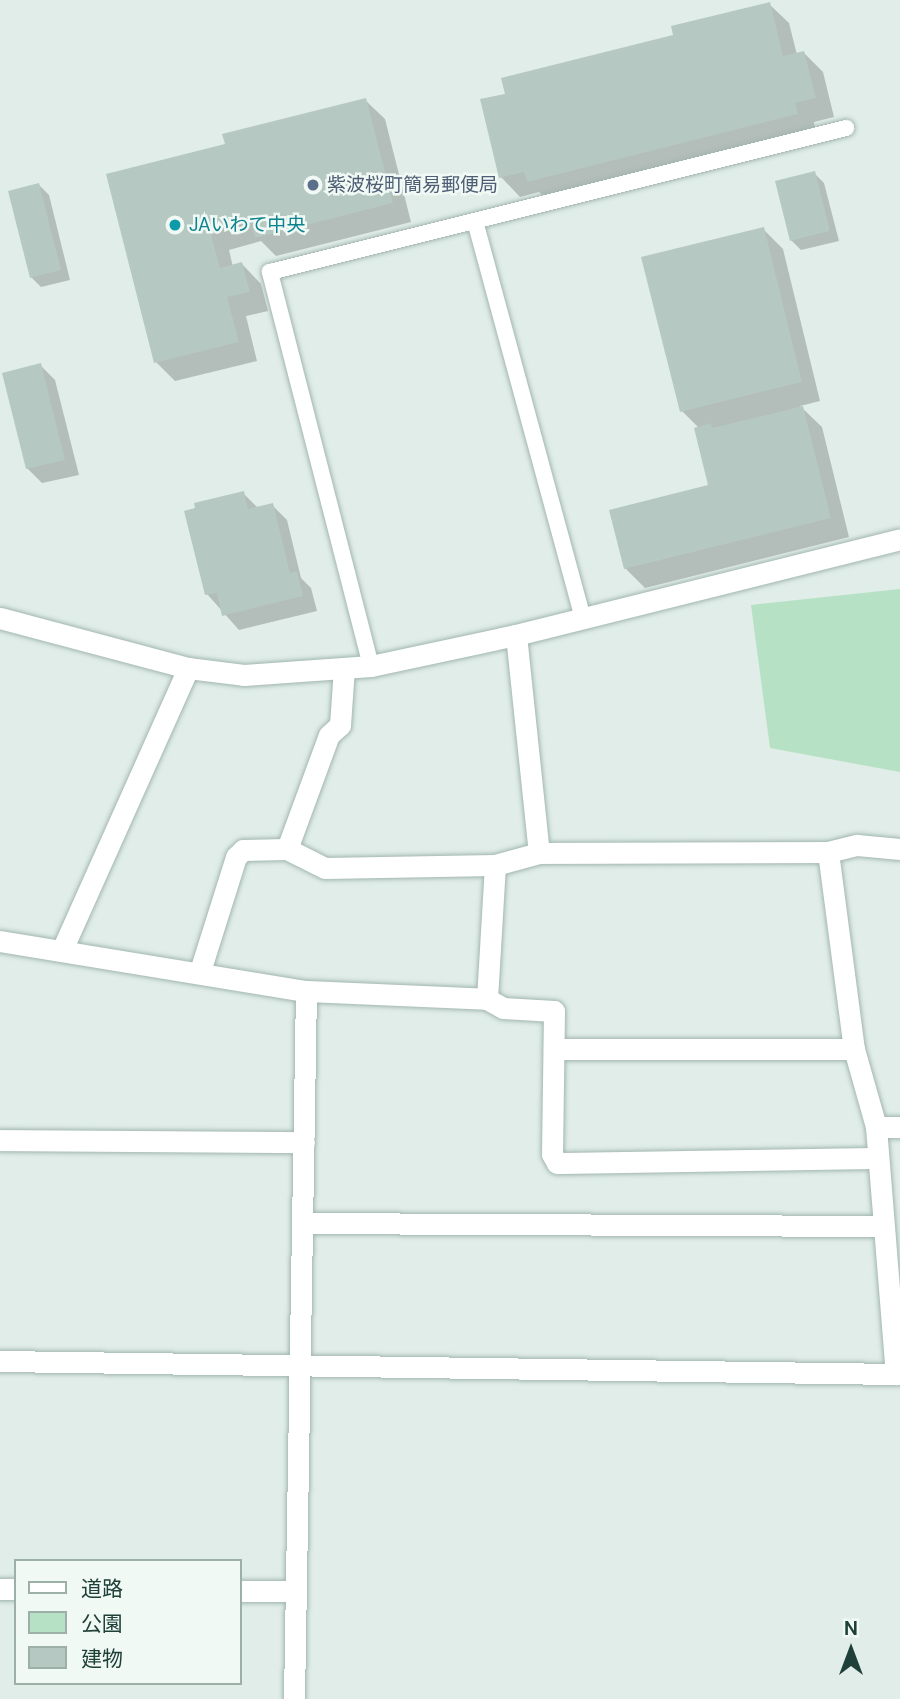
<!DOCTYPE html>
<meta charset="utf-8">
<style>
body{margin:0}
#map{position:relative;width:900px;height:1699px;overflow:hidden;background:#e0ede8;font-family:"DM Sans","Noto Sans JP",sans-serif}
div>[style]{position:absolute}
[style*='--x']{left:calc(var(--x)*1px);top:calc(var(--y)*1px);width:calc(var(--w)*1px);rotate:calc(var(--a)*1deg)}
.green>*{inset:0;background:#b6e1c4}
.shadow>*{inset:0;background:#0003}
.building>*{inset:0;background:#b5c8c1}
.roads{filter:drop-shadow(0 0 2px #a2b6b0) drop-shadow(0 0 2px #a2b6b0)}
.lane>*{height:16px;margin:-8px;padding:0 8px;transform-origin:8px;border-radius:8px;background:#fff}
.street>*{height:21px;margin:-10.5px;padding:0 10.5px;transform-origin:10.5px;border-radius:10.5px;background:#fff}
.secondary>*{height:21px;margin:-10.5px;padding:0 10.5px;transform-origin:10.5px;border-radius:10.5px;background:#fff}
.dots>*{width:19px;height:19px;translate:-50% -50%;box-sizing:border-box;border:4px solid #f1f9f5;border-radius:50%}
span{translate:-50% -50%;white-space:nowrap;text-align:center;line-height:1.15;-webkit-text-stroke:5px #f1f9f5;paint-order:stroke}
.service-label{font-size:19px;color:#4e5e75}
.left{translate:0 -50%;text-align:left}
.culture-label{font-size:19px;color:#0d838f}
.legend{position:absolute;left:14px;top:1559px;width:228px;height:126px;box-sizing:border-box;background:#f1f9f5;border:2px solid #9dafa9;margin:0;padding:9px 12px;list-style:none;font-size:21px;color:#1f4038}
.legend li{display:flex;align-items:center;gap:14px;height:35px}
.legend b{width:35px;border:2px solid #9dafa9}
.north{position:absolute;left:816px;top:1615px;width:70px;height:70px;-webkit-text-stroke:5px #f1f9f5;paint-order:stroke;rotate:0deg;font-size:19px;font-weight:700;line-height:28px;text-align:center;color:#1f4038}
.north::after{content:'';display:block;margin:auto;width:24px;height:32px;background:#1f4038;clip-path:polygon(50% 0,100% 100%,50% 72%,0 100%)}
</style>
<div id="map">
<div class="green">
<div style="clip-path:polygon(900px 589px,900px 772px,770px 748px,751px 605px)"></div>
</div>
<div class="shadow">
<div style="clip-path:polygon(769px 4px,789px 23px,797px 55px,804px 53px,823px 72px,834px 117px,814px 122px,816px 134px,548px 200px,539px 192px,520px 197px,501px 177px,507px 95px)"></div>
<div style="clip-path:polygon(365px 100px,385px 119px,411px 222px,276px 256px,261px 241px,229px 250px,233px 267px,242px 264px,261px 284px,268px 311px,246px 316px,257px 361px,175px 381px,156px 362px,227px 146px)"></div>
<div style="clip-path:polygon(814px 173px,824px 183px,839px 241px,801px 250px,791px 240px)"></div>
<div style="clip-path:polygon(39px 185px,49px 195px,70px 280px,41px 287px,31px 277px)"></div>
<div style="clip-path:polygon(763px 229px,783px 249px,820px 401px,800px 406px,822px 427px,849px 537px,645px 588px,625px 568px,710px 487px,699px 428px,682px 411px)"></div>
<div style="clip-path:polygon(40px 365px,55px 380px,79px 475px,42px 483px,27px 468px)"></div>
<div style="clip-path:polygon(243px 493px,258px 508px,272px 505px,287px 520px,301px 578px,311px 588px,317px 611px,239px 630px,207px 594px)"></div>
</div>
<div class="building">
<div style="clip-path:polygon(770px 2px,783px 56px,804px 51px,816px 98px,795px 103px,798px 114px,527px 182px,524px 172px,499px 178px,480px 99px,505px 94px,501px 78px,673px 35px,671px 26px)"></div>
<div style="clip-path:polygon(366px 98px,393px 203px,255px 238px,251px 220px,210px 231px,220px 268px,242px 262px,250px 292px,227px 297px,239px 342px,154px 363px,106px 174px,225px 144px,222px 134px)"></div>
<div style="clip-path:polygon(815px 171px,830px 231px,790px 241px,775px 181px)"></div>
<div style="clip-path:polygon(39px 183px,61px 270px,30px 278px,8px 191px)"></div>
<div style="clip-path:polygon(764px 227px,802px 382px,680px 412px,641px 257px)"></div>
<div style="clip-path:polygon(41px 363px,65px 460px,26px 469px,2px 373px)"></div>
<div style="clip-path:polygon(803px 406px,831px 518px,624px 569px,609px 510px,708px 485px,694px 428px,711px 423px,712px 428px)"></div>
<div style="clip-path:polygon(244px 491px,248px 509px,273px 503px,290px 573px,297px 571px,303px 596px,222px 616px,217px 593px,205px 595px,184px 511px,195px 508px,194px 503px)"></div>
</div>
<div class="roads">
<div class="lane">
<div style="--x:475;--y:221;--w:409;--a:74.8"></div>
<div style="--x:371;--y:666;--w:407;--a:-104.4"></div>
<div style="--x:270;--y:272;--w:594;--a:-14.04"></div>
</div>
<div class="street">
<div style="--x:516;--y:635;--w:219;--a:84"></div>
<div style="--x:287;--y:849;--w:121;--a:-69.8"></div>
<div style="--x:329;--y:735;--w:15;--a:-42"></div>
<div style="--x:340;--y:725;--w:57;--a:-86"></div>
<div style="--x:828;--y:852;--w:30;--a:-14"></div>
<div style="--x:857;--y:845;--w:43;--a:5.3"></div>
<div style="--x:0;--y:941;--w:310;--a:9.3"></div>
<div style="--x:306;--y:991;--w:181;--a:2.5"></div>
<div style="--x:487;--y:999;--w:134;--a:-86.6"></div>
<div style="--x:495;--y:865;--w:46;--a:-15.3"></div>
<div style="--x:539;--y:853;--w:289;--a:-0.2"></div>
<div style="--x:828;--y:852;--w:199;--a:82.5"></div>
<div style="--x:854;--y:1049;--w:81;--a:74.2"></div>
<div style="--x:876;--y:1127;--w:248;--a:85.4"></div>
<div style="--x:62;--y:950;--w:309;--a:-65.9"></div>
<div style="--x:200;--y:971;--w:120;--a:-72.5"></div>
<div style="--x:236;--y:857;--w:10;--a:-45"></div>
<div style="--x:243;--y:850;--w:44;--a:-1.3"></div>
<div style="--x:287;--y:849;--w:42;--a:26.6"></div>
<div style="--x:325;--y:868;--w:170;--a:-1"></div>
<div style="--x:487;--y:999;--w:18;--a:29"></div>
<div style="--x:503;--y:1008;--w:51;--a:3.4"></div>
<div style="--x:554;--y:1011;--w:143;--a:90.8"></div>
<div style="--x:552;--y:1154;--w:10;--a:61"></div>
<div style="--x:557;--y:1163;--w:321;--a:-0.9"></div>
<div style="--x:555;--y:1049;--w:299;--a:0"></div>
<div style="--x:876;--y:1127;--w:24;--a:0"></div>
<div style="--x:0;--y:1140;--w:304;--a:0.4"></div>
<div style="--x:302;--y:1223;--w:580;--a:0.3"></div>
<div style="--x:0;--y:1361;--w:900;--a:0.83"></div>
<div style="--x:0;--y:1589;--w:16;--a:0"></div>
<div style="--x:240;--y:1591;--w:54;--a:0"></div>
<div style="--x:294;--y:1699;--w:708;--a:-89.03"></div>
</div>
<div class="secondary">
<div style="--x:0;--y:618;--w:195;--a:14.9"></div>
<div style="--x:188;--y:668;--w:56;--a:7.1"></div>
<div style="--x:244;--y:675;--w:127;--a:-4.1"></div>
<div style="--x:371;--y:666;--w:148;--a:-12.1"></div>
<div style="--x:516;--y:635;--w:396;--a:-14"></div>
</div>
</div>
<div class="dots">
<div style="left:313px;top:185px;background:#5c6f8a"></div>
<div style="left:175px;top:225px;background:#0f9aa8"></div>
</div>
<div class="service-label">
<span class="left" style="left:327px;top:185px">紫波桜町簡易郵便局</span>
</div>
<div class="culture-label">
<span class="left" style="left:189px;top:225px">JAいわて中央</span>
</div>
<ul class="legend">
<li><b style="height:9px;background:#fff"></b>道路</li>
<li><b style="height:19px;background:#b6e1c4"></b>公園</li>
<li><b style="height:19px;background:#b5c8c1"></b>建物</li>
</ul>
<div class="north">N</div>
</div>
